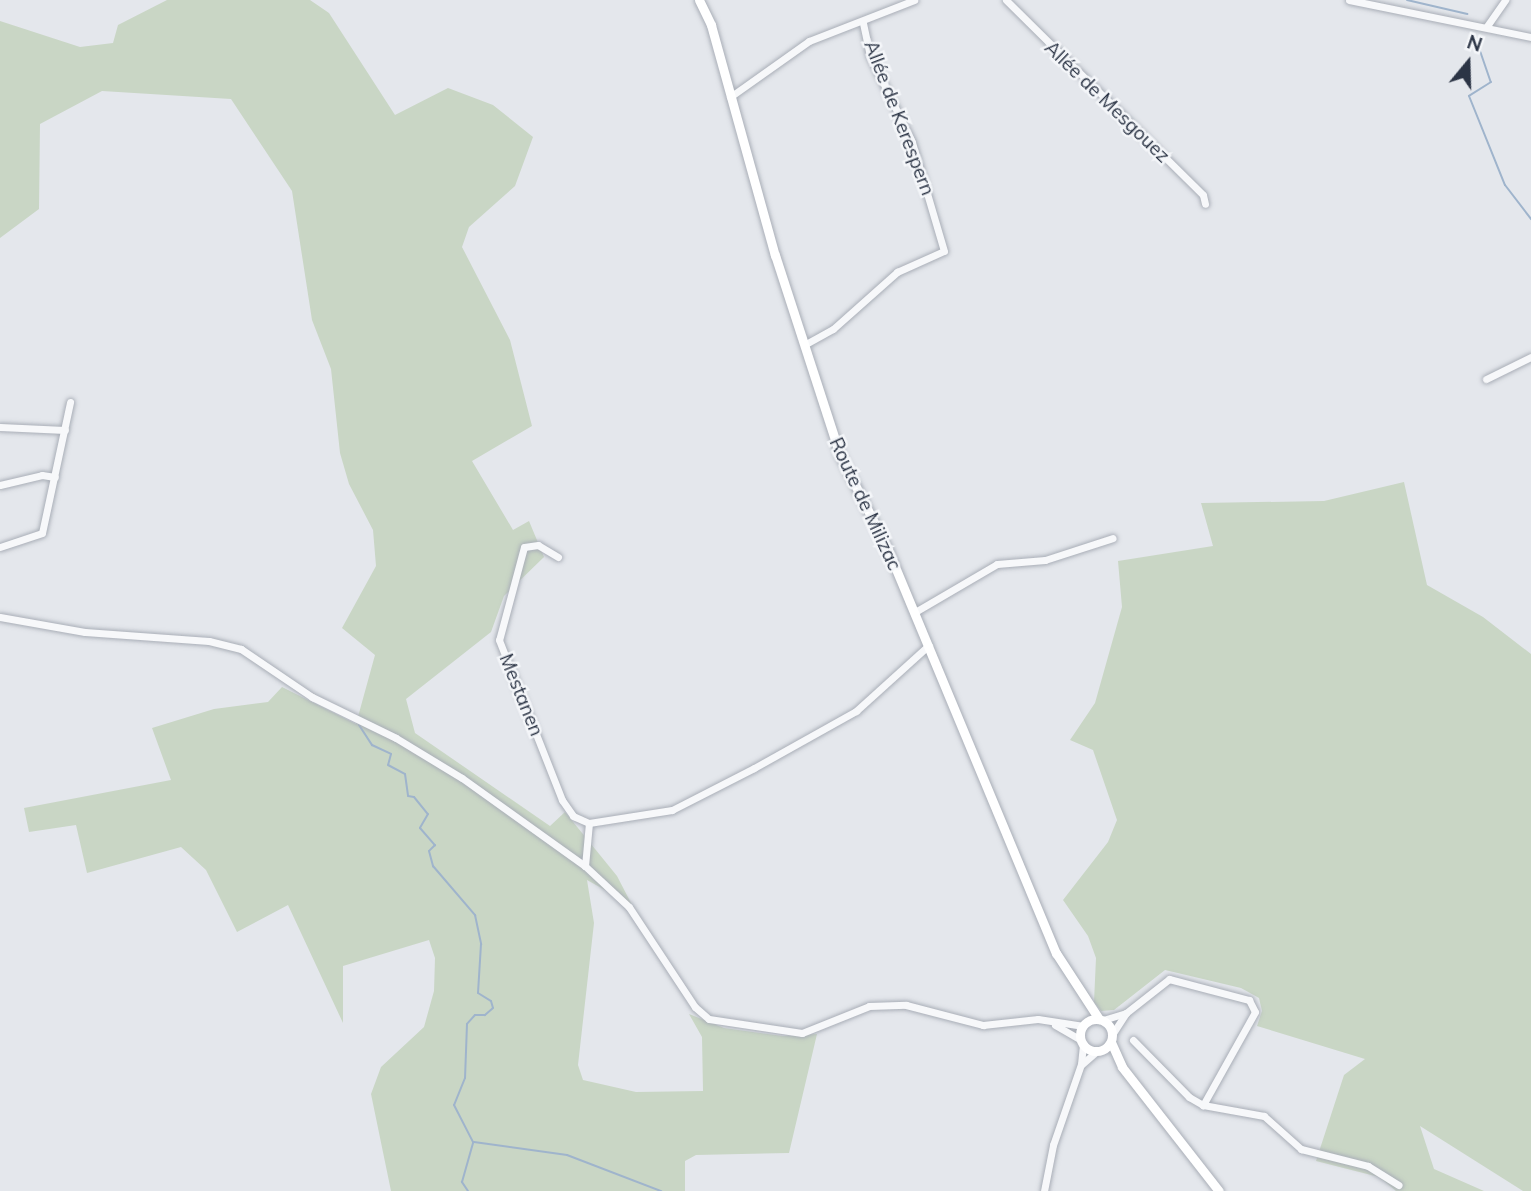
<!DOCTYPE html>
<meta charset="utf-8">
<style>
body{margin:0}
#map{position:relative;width:1531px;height:1191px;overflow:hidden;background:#e4e7ec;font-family:Mulish,sans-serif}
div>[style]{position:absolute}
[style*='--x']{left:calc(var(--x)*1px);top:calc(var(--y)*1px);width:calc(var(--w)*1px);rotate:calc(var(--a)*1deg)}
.green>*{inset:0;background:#c9d6c5}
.stream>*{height:2px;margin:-1px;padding:0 1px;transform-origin:1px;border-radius:1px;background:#9fb4cc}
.roads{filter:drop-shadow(0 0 2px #a9aeb7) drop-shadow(0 0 2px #a9aeb7)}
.minor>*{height:7px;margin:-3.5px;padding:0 3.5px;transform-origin:3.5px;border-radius:3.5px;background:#f7f8fa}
.major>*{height:9px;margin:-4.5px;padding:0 4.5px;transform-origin:4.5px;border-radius:4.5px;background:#fff}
.major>.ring{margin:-4.5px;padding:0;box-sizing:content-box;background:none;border:9px solid #fff;border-radius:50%}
span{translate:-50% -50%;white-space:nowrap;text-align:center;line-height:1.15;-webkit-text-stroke:5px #f4f6f9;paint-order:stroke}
.street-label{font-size:19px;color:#2b3445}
.north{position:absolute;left:1433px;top:28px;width:70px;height:70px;-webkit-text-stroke:5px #f4f6f9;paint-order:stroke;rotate:19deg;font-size:19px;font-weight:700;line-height:28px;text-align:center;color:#2b3445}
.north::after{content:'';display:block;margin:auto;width:24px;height:32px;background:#2b3445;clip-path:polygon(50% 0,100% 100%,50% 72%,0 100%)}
</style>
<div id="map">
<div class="green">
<div style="clip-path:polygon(167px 0,310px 0,329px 13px,395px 115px,448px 88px,493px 105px,533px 137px,515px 186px,469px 227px,462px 247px,510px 340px,532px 426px,472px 461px,513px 530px,529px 521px,544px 557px,504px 596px,491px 632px,406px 699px,415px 733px,550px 826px,565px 812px,617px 876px,632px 905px,587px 880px,594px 923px,578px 1065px,583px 1080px,636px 1092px,703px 1091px,702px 1037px,689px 1014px,724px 1028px,783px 1036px,817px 1034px,789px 1153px,696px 1155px,685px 1161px,685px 1191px,391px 1191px,371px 1094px,381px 1067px,424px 1027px,434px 991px,435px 958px,429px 940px,343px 966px,343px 1023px,288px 905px,237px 932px,206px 870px,181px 847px,87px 873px,76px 825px,29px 832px,24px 808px,171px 780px,152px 728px,214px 709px,268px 702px,282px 687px,356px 724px,375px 655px,342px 628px,376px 566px,373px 530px,349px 484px,340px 453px,331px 369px,312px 320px,292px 191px,231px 99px,102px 91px,40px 124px,39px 209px,0 238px,0 21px,80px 47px,113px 43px,118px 25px)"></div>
<div style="clip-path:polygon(1404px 482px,1427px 585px,1483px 617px,1531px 654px,1531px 1191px,1523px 1191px,1420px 1126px,1434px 1169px,1484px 1191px,1396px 1191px,1379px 1177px,1316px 1161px,1344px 1075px,1365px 1059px,1257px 1026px,1262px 1011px,1259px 998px,1241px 988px,1165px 970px,1114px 1010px,1101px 1011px,1094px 1002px,1096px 958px,1088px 936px,1063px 900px,1108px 842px,1117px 820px,1093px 750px,1070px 740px,1095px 703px,1122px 607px,1118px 561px,1213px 546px,1201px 503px,1324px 501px)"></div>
</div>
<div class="stream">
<div style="--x:1407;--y:0;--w:62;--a:13.1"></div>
<div style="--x:1479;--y:48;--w:36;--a:71"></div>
<div style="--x:1491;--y:82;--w:26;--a:148"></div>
<div style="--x:1469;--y:96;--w:96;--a:68"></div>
<div style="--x:1505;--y:185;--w:43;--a:52.6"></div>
<div style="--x:359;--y:725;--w:24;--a:57"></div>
<div style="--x:372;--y:745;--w:21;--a:25"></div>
<div style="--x:391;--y:754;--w:11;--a:105"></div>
<div style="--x:388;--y:765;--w:19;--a:28"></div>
<div style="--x:405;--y:774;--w:22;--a:82"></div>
<div style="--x:408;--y:796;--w:6;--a:9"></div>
<div style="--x:414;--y:797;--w:22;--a:51"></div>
<div style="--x:428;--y:814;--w:16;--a:120"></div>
<div style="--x:420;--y:828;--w:23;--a:49"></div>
<div style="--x:435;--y:845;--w:8;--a:135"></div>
<div style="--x:429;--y:851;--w:16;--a:75"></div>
<div style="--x:433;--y:866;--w:65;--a:49.4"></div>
<div style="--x:475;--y:915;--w:30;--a:78"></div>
<div style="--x:481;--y:944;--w:49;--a:93.5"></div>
<div style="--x:478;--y:993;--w:15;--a:32"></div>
<div style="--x:491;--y:1001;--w:7;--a:74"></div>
<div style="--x:493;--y:1008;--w:11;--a:139"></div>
<div style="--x:485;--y:1015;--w:10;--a:180"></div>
<div style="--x:475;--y:1015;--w:12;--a:132"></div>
<div style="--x:467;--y:1024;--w:54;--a:92.1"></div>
<div style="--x:465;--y:1078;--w:29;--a:112"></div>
<div style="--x:454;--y:1105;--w:42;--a:62.8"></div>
<div style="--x:474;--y:1142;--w:94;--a:8"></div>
<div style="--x:567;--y:1155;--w:101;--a:21"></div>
<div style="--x:468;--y:1191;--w:11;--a:-124"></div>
<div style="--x:462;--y:1182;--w:41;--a:-74.2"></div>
</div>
<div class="roads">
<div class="minor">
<div style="--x:1006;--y:0;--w:277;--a:44.7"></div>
<div style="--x:1203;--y:195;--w:9;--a:77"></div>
<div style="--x:1349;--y:0;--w:186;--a:11.5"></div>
<div style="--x:1487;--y:26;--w:32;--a:-55"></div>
<div style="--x:730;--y:97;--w:97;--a:-35.3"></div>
<div style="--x:809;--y:41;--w:113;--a:-21.3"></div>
<div style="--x:804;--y:345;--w:33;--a:-29"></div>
<div style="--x:833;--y:329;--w:86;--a:-41.7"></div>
<div style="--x:897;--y:272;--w:51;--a:-24.1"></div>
<div style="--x:944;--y:251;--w:114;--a:-106.4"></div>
<div style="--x:912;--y:142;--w:96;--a:-116"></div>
<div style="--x:870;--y:56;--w:34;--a:-102"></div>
<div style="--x:1486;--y:379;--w:50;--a:-26.1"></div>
<div style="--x:0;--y:427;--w:65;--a:2.6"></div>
<div style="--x:0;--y:485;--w:43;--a:-13.4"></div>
<div style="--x:42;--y:475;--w:13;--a:9"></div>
<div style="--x:0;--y:547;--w:44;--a:-18.4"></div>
<div style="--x:42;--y:533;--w:134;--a:-77.9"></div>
<div style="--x:558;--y:557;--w:23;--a:-149"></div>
<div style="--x:538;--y:545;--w:14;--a:172"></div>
<div style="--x:524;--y:547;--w:96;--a:105"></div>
<div style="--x:499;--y:640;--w:172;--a:68.5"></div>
<div style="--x:562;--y:800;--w:19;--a:55"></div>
<div style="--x:573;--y:816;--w:17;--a:24"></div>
<div style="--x:915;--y:612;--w:95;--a:-30.3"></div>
<div style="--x:997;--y:564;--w:48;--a:-4.8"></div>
<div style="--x:1045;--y:560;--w:71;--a:-17.9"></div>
<div style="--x:0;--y:617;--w:86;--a:10"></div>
<div style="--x:85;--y:632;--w:124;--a:4.2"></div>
<div style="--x:209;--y:641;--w:33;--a:14"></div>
<div style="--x:241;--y:649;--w:86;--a:34.1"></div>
<div style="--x:312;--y:697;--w:93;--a:26"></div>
<div style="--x:396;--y:738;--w:77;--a:31.2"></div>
<div style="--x:462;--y:778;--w:151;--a:35.6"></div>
<div style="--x:585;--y:866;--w:60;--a:43"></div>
<div style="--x:629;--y:907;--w:120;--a:56.6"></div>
<div style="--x:695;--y:1007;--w:18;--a:41"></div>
<div style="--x:709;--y:1019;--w:94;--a:8.6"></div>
<div style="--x:802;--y:1033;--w:72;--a:-21.9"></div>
<div style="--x:869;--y:1006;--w:37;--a:-2"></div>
<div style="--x:906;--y:1005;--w:80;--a:14.6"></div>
<div style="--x:983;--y:1025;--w:55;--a:-6.2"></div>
<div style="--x:1038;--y:1019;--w:46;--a:8.8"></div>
<div style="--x:589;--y:823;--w:84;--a:-8.9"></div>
<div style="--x:672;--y:810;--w:92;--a:-27.1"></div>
<div style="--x:754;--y:768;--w:117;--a:-29.2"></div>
<div style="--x:856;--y:711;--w:98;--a:-42.1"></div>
<div style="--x:585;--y:866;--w:43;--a:-84.7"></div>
<div style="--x:1103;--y:1020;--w:24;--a:-17"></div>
<div style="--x:1055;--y:1025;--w:30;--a:30"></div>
<div style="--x:1113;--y:1033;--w:24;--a:-57"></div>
<div style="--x:1126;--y:1013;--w:55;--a:-38.3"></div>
<div style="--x:1169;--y:979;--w:83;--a:14.7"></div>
<div style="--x:1249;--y:1000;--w:13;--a:63"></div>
<div style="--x:1255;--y:1012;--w:107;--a:119.2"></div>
<div style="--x:1203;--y:1105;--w:62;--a:10.2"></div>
<div style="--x:1264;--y:1116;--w:50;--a:41.7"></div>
<div style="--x:1301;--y:1149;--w:69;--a:14.2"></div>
<div style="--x:1368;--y:1166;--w:36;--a:32"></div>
<div style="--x:1133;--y:1040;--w:80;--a:45.5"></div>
<div style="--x:1189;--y:1097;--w:16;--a:30"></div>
<div style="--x:1082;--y:1064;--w:20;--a:-41"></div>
<div style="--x:1044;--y:1191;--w:47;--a:-78.9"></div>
<div style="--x:1053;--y:1145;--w:86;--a:-70.9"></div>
<div style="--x:1081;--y:1064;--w:20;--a:-84"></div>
</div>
<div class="major">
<div style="--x:699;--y:0;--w:28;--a:64"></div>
<div style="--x:711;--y:25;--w:239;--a:74.5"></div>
<div style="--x:775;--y:255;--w:210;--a:72"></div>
<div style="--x:840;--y:455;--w:106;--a:63.2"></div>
<div style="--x:888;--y:550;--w:437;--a:67.4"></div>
<div style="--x:1056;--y:953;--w:79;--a:56.9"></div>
<div class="ring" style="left:1080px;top:1019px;width:23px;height:23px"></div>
<div style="--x:1111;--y:1042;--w:27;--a:66"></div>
<div style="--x:1122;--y:1067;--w:157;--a:52"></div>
</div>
</div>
<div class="street-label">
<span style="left:1107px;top:102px;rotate:44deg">Allée de Mesgouez</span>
<span style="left:899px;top:118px;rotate:69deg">Allée de Kerespern</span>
<span style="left:865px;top:504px;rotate:65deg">Route de Milizac</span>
<span style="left:521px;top:695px;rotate:68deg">Mestanen</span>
</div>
<div class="north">N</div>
</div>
